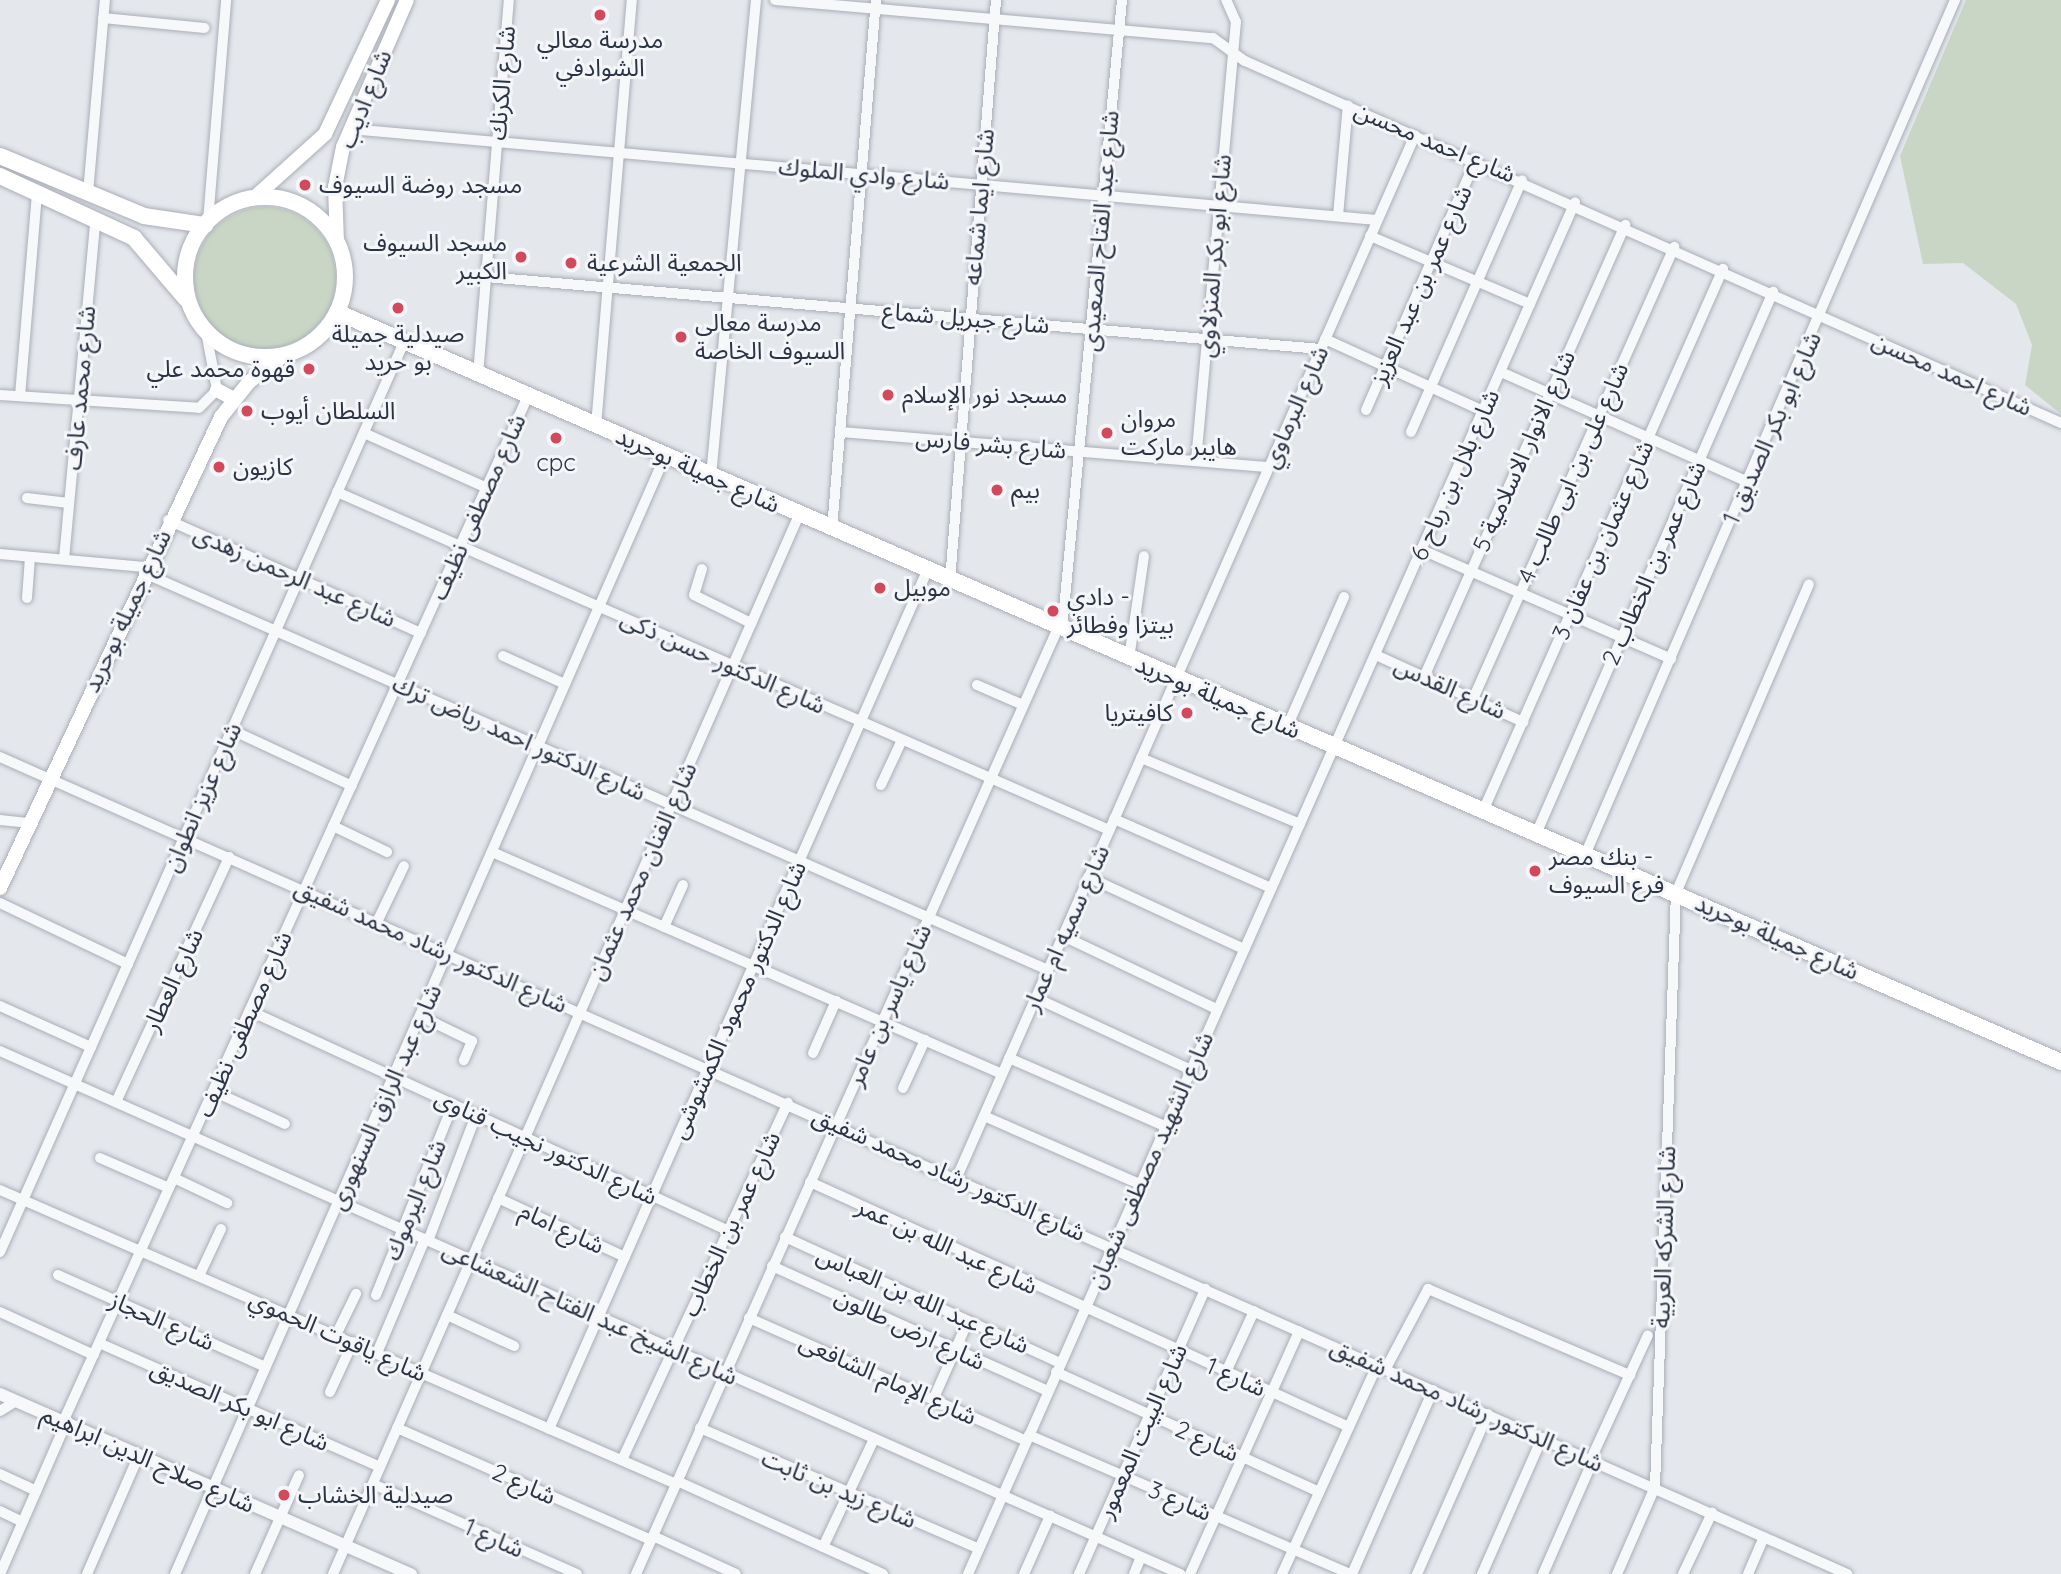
<!DOCTYPE html>
<meta charset="utf-8">
<style>
body{margin:0}
#map{position:relative;width:2061px;height:1574px;overflow:hidden;background:#e4e7ec;font-family:Quicksand,"Noto Sans Arabic",sans-serif}
div>[style]{position:absolute}
[style*='--x']{left:calc(var(--x)*1px);top:calc(var(--y)*1px);width:calc(var(--w)*1px);rotate:calc(var(--a)*1deg)}
.green>*{inset:0;background:#c9d6c5}
.round{border-radius:50%}
.roads{filter:drop-shadow(0 0 2px #a9aeb7) drop-shadow(0 0 2px #a9aeb7)}
.minor>*{height:10px;margin:-5px;padding:0 5px;transform-origin:5px;border-radius:5px;background:#f7f8fa}
.tertiary>*{height:12px;margin:-6px;padding:0 6px;transform-origin:6px;border-radius:6px;background:#f7f8fa}
.secondary>*{height:14px;margin:-7px;padding:0 7px;transform-origin:7px;border-radius:7px;background:#fff}
.primary>*{height:16px;margin:-8px;padding:0 8px;transform-origin:8px;border-radius:8px;background:#fff}
.primary>.ring{margin:-8px;padding:0;box-sizing:content-box;background:none;border:16px solid #fff;border-radius:50%}
.dots>*{width:19px;height:19px;translate:-50% -50%;box-sizing:border-box;border:4px solid #f4f6f9;border-radius:50%}
span{translate:-50% -50%;white-space:nowrap;text-align:center;line-height:1.15;-webkit-text-stroke:6px #f4f6f9;paint-order:stroke}
.poi-label{font-size:24px;color:#2b3445}
.left{translate:0 -50%;text-align:left}
.right{translate:-100% -50%;text-align:right}
.street-label{font-size:24px;color:#2b3445}
</style>
<div id="map">
<div class="green">
<div style="clip-path:polygon(1966px 0,2061px 0,2061px 414px,2025px 385px,2032px 345px,2016px 304px,1963px 263px,1923px 264px,1900px 156px)"></div>
<div class="round" style="left:194px;top:207px;width:142px;height:142px"></div>
</div>
<div class="roads">
<div class="minor">
<div style="--x:775;--y:0;--w:440;--a:5"></div>
<div style="--x:1213;--y:38;--w:39;--a:36"></div>
<div style="--x:1245;--y:61;--w:893;--a:23.92"></div>
<div style="--x:103;--y:18;--w:102;--a:5.6"></div>
<div style="--x:350;--y:129;--w:1031;--a:5.06"></div>
<div style="--x:88;--y:193;--w:194;--a:-85"></div>
<div style="--x:1338;--y:216;--w:111;--a:-84.9"></div>
<div style="--x:208;--y:221;--w:222;--a:-85.3"></div>
<div style="--x:1370;--y:236;--w:174;--a:23"></div>
<div style="--x:486;--y:277;--w:837;--a:4.93"></div>
<div style="--x:1325;--y:339;--w:174;--a:24.5"></div>
<div style="--x:1501;--y:372;--w:270;--a:24"></div>
<div style="--x:478;--y:375;--w:376;--a:-85.3"></div>
<div style="--x:0;--y:395;--w:199;--a:3.7"></div>
<div style="--x:199;--y:408;--w:25;--a:-45"></div>
<div style="--x:217;--y:390;--w:59;--a:-100.7"></div>
<div style="--x:20;--y:396;--w:205;--a:-85.2"></div>
<div style="--x:1366;--y:410;--w:273;--a:-66.3"></div>
<div style="--x:596;--y:426;--w:428;--a:-85.2"></div>
<div style="--x:840;--y:432;--w:429;--a:4.7"></div>
<div style="--x:1411;--y:432;--w:275;--a:-66.2"></div>
<div style="--x:364;--y:433;--w:135;--a:24.1"></div>
<div style="--x:1196;--y:461;--w:441;--a:-84.8"></div>
<div style="--x:1236;--y:22;--w:24;--a:-114"></div>
<div style="--x:711;--y:476;--w:478;--a:-84.6"></div>
<div style="--x:337;--y:492;--w:843;--a:23.64"></div>
<div style="--x:27;--y:498;--w:42;--a:6.8"></div>
<div style="--x:168;--y:520;--w:277;--a:24.1"></div>
<div style="--x:832;--y:529;--w:531;--a:-85.25"></div>
<div style="--x:1422;--y:550;--w:272;--a:23.6"></div>
<div style="--x:0;--y:554;--w:148;--a:5.1"></div>
<div style="--x:64;--y:559;--w:343;--a:-84.7"></div>
<div style="--x:702;--y:569;--w:27;--a:107"></div>
<div style="--x:694;--y:595;--w:64;--a:26.2"></div>
<div style="--x:144;--y:573;--w:987;--a:23.71"></div>
<div style="--x:950;--y:581;--w:583;--a:-85.47"></div>
<div style="--x:27;--y:598;--w:41;--a:-85.8"></div>
<div style="--x:1062;--y:630;--w:633;--a:-84.56"></div>
<div style="--x:1376;--y:655;--w:162;--a:24.5"></div>
<div style="--x:503;--y:656;--w:68;--a:24.3"></div>
<div style="--x:1129;--y:659;--w:104;--a:-81.7"></div>
<div style="--x:1424;--y:677;--w:495;--a:-66"></div>
<div style="--x:977;--y:685;--w:50;--a:23.5"></div>
<div style="--x:1473;--y:699;--w:495;--a:-66"></div>
<div style="--x:1287;--y:727;--w:142;--a:-66.3"></div>
<div style="--x:232;--y:730;--w:132;--a:25"></div>
<div style="--x:0;--y:757;--w:2020;--a:23.86"></div>
<div style="--x:1141;--y:758;--w:172;--a:22.5"></div>
<div style="--x:881;--y:785;--w:50;--a:-65"></div>
<div style="--x:1483;--y:811;--w:593;--a:-66.12"></div>
<div style="--x:1114;--y:819;--w:171;--a:23.7"></div>
<div style="--x:0;--y:820;--w:30;--a:6"></div>
<div style="--x:333;--y:826;--w:60;--a:25.7"></div>
<div style="--x:1536;--y:834;--w:592;--a:-66.38"></div>
<div style="--x:492;--y:852;--w:556;--a:23.52"></div>
<div style="--x:1585;--y:855;--w:932;--a:-66.6"></div>
<div style="--x:1088;--y:877;--w:172;--a:24.8"></div>
<div style="--x:0;--y:903;--w:142;--a:25.5"></div>
<div style="--x:377;--y:922;--w:62;--a:-64.3"></div>
<div style="--x:664;--y:927;--w:46;--a:-65.7"></div>
<div style="--x:1063;--y:936;--w:170;--a:25.4"></div>
<div style="--x:1036;--y:998;--w:171;--a:24.9"></div>
<div style="--x:0;--y:1006;--w:100;--a:24.3"></div>
<div style="--x:250;--y:1011;--w:527;--a:24.67"></div>
<div style="--x:420;--y:1016;--w:58;--a:25.7"></div>
<div style="--x:472;--y:1041;--w:21;--a:113"></div>
<div style="--x:0;--y:1051;--w:1291;--a:23.9"></div>
<div style="--x:813;--y:1053;--w:57;--a:-66.1"></div>
<div style="--x:1009;--y:1058;--w:170;--a:23.6"></div>
<div style="--x:903;--y:1088;--w:53;--a:-65.4"></div>
<div style="--x:213;--y:1091;--w:79;--a:24.6"></div>
<div style="--x:116;--y:1102;--w:270;--a:-65.2"></div>
<div style="--x:984;--y:1116;--w:170;--a:23.6"></div>
<div style="--x:100;--y:1158;--w:75;--a:23.5"></div>
<div style="--x:957;--y:1177;--w:1138;--a:-66.27"></div>
<div style="--x:174;--y:1178;--w:59;--a:25.3"></div>
<div style="--x:810;--y:1182;--w:592;--a:24.44"></div>
<div style="--x:0;--y:1190;--w:737;--a:23.5"></div>
<div style="--x:498;--y:1198;--w:140;--a:24.9"></div>
<div style="--x:785;--y:1237;--w:302;--a:24.6"></div>
<div style="--x:428;--y:1241;--w:135;--a:-69.1"></div>
<div style="--x:0;--y:1252;--w:996;--a:-66.06"></div>
<div style="--x:772;--y:1266;--w:303;--a:24.4"></div>
<div style="--x:58;--y:1275;--w:227;--a:23.9"></div>
<div style="--x:199;--y:1276;--w:52;--a:-64.9"></div>
<div style="--x:376;--y:1295;--w:206;--a:-68"></div>
<div style="--x:0;--y:1312;--w:103;--a:24.6"></div>
<div style="--x:447;--y:1315;--w:74;--a:24.8"></div>
<div style="--x:749;--y:1318;--w:303;--a:23.9"></div>
<div style="--x:336;--y:1335;--w:46;--a:-64"></div>
<div style="--x:99;--y:1343;--w:307;--a:23.8"></div>
<div style="--x:377;--y:1353;--w:124;--a:-67.2"></div>
<div style="--x:1385;--y:1370;--w:92;--a:-62"></div>
<div style="--x:1428;--y:1289;--w:220;--a:23.1"></div>
<div style="--x:1056;--y:1372;--w:289;--a:24.5"></div>
<div style="--x:1226;--y:1372;--w:67;--a:-65.3"></div>
<div style="--x:330;--y:1392;--w:55;--a:-65.3"></div>
<div style="--x:933;--y:1400;--w:86;--a:-66.1"></div>
<div style="--x:0;--y:1411;--w:19;--a:-32"></div>
<div style="--x:63;--y:1422;--w:1126;--a:-65.62"></div>
<div style="--x:397;--y:1428;--w:278;--a:23.8"></div>
<div style="--x:700;--y:1428;--w:304;--a:23.4"></div>
<div style="--x:549;--y:1429;--w:938;--a:-66.22"></div>
<div style="--x:1029;--y:1435;--w:350;--a:23.4"></div>
<div style="--x:1591;--y:1459;--w:136;--a:-65.3"></div>
<div style="--x:622;--y:1460;--w:394;--a:-65.1"></div>
<div style="--x:0;--y:1474;--w:40;--a:25"></div>
<div style="--x:677;--y:1481;--w:226;--a:24.3"></div>
<div style="--x:373;--y:1484;--w:223;--a:23.8"></div>
<div style="--x:0;--y:1511;--w:25;--a:26"></div>
<div style="--x:653;--y:1536;--w:91;--a:24.6"></div>
<div style="--x:823;--y:1547;--w:119;--a:-64.7"></div>
<div style="--x:0;--y:1574;--w:165;--a:-66.4"></div>
<div style="--x:87;--y:1574;--w:130;--a:-66.4"></div>
<div style="--x:175;--y:1574;--w:1221;--a:-66.33"></div>
<div style="--x:255;--y:1574;--w:108;--a:-66"></div>
<div style="--x:333;--y:1574;--w:1157;--a:-66.25"></div>
<div style="--x:636;--y:1574;--w:1036;--a:-65.96"></div>
<div style="--x:968;--y:1574;--w:1500;--a:-66.13"></div>
<div style="--x:1024;--y:1574;--w:64;--a:-65.9"></div>
<div style="--x:1079;--y:1574;--w:312;--a:-66.1"></div>
<div style="--x:1134;--y:1574;--w:18;--a:-68"></div>
<div style="--x:1190;--y:1574;--w:266;--a:-65.8"></div>
<div style="--x:1282;--y:1574;--w:229;--a:-65.5"></div>
<div style="--x:1352;--y:1574;--w:201;--a:-66.2"></div>
<div style="--x:1417;--y:1574;--w:175;--a:-66.1"></div>
<div style="--x:1482;--y:1574;--w:149;--a:-66.2"></div>
<div style="--x:1543;--y:1574;--w:124;--a:-66.3"></div>
<div style="--x:1617;--y:1574;--w:95;--a:-66.4"></div>
<div style="--x:1655;--y:1487;--w:594;--a:-87.98"></div>
<div style="--x:1676;--y:893;--w:336;--a:-66.7"></div>
<div style="--x:1683;--y:1574;--w:68;--a:-64.6"></div>
<div style="--x:1748;--y:1574;--w:40;--a:-66.6"></div>
</div>
<div class="tertiary">
<div style="--x:0;--y:1394;--w:449;--a:23.7"></div>
</div>
<div class="secondary">
<div style="--x:254;--y:198;--w:96;--a:-42"></div>
<div style="--x:325;--y:134;--w:148;--a:-64.8"></div>
<div style="--x:337;--y:243;--w:56;--a:-92"></div>
<div style="--x:335;--y:187;--w:41;--a:-78.7"></div>
<div style="--x:343;--y:147;--w:160;--a:-66.5"></div>
<div style="--x:217;--y:390;--w:19;--a:28"></div>
<div style="--x:0;--y:888;--w:520;--a:-64.86"></div>
<div style="--x:221;--y:417;--w:45;--a:-51.3"></div>
<div style="--x:249;--y:382;--w:44;--a:-37.6"></div>
</div>
<div class="primary">
<div style="--x:0;--y:156;--w:156;--a:22.6"></div>
<div style="--x:144;--y:216;--w:62;--a:8.4"></div>
<div style="--x:0;--y:176;--w:148;--a:24.8"></div>
<div style="--x:134;--y:238;--w:80;--a:49.6"></div>
<div class="ring" style="left:185px;top:197px;width:144px;height:144px"></div>
<div style="--x:337;--y:312;--w:1880;--a:23.51"></div>
</div>
</div>
<div class="dots">
<div style="left:600px;top:15px;background:#d1495b"></div>
<div style="left:305px;top:185px;background:#d1495b"></div>
<div style="left:521px;top:257px;background:#d1495b"></div>
<div style="left:571px;top:263px;background:#d1495b"></div>
<div style="left:398px;top:308px;background:#d1495b"></div>
<div style="left:681px;top:337px;background:#d1495b"></div>
<div style="left:309px;top:369px;background:#d1495b"></div>
<div style="left:888px;top:395px;background:#d1495b"></div>
<div style="left:247px;top:411px;background:#d1495b"></div>
<div style="left:1107px;top:433px;background:#d1495b"></div>
<div style="left:556px;top:438px;background:#d1495b"></div>
<div style="left:219px;top:467px;background:#d1495b"></div>
<div style="left:997px;top:490px;background:#d1495b"></div>
<div style="left:880px;top:588px;background:#d1495b"></div>
<div style="left:1053px;top:611px;background:#d1495b"></div>
<div style="left:1187px;top:713px;background:#d1495b"></div>
<div style="left:1535px;top:871px;background:#d1495b"></div>
<div style="left:284px;top:1495px;background:#d1495b"></div>
</div>
<div class="poi-label">
<span style="left:600px;top:54px">مدرسة معالي<br>الشوادفي</span>
<span class="left" style="left:319px;top:185px">مسجد روضة السيوف</span>
<span class="right" style="left:507px;top:257px">مسجد السيوف<br>الكبير</span>
<span class="left" style="left:587px;top:263px">الجمعية الشرعية</span>
<span class="left" style="left:695px;top:337px">مدرسة معالي<br>السيوف الخاصة</span>
<span style="left:398px;top:348px">صيدلية جميلة<br>بو حريد</span>
<span class="right" style="left:295px;top:369px">قهوة محمد علي</span>
<span class="left" style="left:902px;top:395px">مسجد نور الإسلام</span>
<span class="left" style="left:261px;top:411px">السلطان أيوب</span>
<span class="left" style="left:1121px;top:433px">مروان<br>هايبر ماركت</span>
<span style="left:556px;top:463px">cpc</span>
<span class="left" style="left:233px;top:467px">كازيون</span>
<span class="left" style="left:1011px;top:490px">بيم</span>
<span class="left" style="left:894px;top:588px">موبيل</span>
<span class="left" style="left:1067px;top:611px">دادي -<br>بيتزا وفطائر</span>
<span class="right" style="left:1173px;top:713px">كافيتريا</span>
<span class="left" style="left:1549px;top:871px">بنك مصر -<br>فرع السيوف</span>
<span class="left" style="left:298px;top:1495px">صيدلية الخشاب</span>
</div>
<div class="street-label">
<span style="left:502px;top:83px;rotate:-85deg">شارع الكرنك</span>
<span style="left:365px;top:99px;rotate:-68deg">شارع اديب</span>
<span style="left:1435px;top:142px;rotate:23deg">شارع احمد محسن</span>
<span style="left:864px;top:174px;rotate:5deg">شارع وادي الملوك</span>
<span style="left:979px;top:207px;rotate:-85deg">شارع ايما شماعه</span>
<span style="left:1100px;top:231px;rotate:-85deg">شارع عبد الفتاح الصعيدى</span>
<span style="left:1214px;top:256px;rotate:-85deg">شارع ابو بكر المنزلاوي</span>
<span style="left:1421px;top:285px;rotate:-66deg">شارع عمر بن عبد العزيز</span>
<span style="left:966px;top:318px;rotate:5deg">شارع جبريل شماع</span>
<span style="left:1952px;top:374px;rotate:24deg">شارع احمد محسن</span>
<span style="left:80px;top:388px;rotate:-85deg">شارع محمد عارف</span>
<span style="left:1295px;top:407px;rotate:-66deg">شارع البرماوي</span>
<span style="left:1772px;top:428px;rotate:-66deg">شارع ابو بكر الصديق 1</span>
<span style="left:991px;top:444px;rotate:5deg">شارع بشر فارس</span>
<span style="left:1524px;top:451px;rotate:-66deg">شارع الانوار الاسلامية 5</span>
<span style="left:698px;top:470px;rotate:24deg">شارع جميلة بوحريد</span>
<span style="left:1573px;top:473px;rotate:-66deg">شارع على بن ابى طالب 4</span>
<span style="left:1455px;top:475px;rotate:-66deg">شارع بلال بن رباح 6</span>
<span style="left:478px;top:507px;rotate:-66deg">شارع مصطفى نظيف</span>
<span style="left:1603px;top:540px;rotate:-66deg">شارع عثمان بن عفان 3</span>
<span style="left:1654px;top:563px;rotate:-66deg">شارع عمر بن الخطاب 2</span>
<span style="left:295px;top:576px;rotate:24deg">شارع عبد الرحمن زهدى</span>
<span style="left:127px;top:611px;rotate:-65deg">شارع جميلة بوحريد</span>
<span style="left:723px;top:662px;rotate:24deg">شارع الدكتور حسن ذكى</span>
<span style="left:1450px;top:688px;rotate:24deg">شارع القدس</span>
<span style="left:1218px;top:697px;rotate:23deg">شارع جميلة بوحريد</span>
<span style="left:519px;top:738px;rotate:24deg">شارع الدكتور احمد رياض ترك</span>
<span style="left:202px;top:797px;rotate:-66deg">شارع عزيز انطوان</span>
<span style="left:642px;top:871px;rotate:-66deg">شارع الفنان محمد عثمان</span>
<span style="left:1066px;top:928px;rotate:-66deg">شارع سميه ام عمار</span>
<span style="left:1777px;top:937px;rotate:24deg">شارع جميلة بوحريد</span>
<span style="left:431px;top:946px;rotate:24deg">شارع الدكتور رشاد محمد شفيق</span>
<span style="left:173px;top:980px;rotate:-65deg">شارع العطار</span>
<span style="left:738px;top:1000px;rotate:-66deg">شارع الدكتور محمود الكمشوشى</span>
<span style="left:889px;top:1005px;rotate:-66deg">شارع ياسر بن عامر</span>
<span style="left:244px;top:1024px;rotate:-66deg">شارع مصطفى نظيف</span>
<span style="left:385px;top:1097px;rotate:-66deg">شارع عبد الرازق السنهورى</span>
<span style="left:546px;top:1147px;rotate:25deg">شارع الدكتور نجيب قناوى</span>
<span style="left:1150px;top:1160px;rotate:-66deg">شارع الشهيد مصطفى شعبان</span>
<span style="left:949px;top:1174px;rotate:24deg">شارع الدكتور رشاد محمد شفيق</span>
<span style="left:415px;top:1200px;rotate:-68deg">شارع اليرموك</span>
<span style="left:731px;top:1224px;rotate:-65deg">شارع عمر بن الخطاب</span>
<span style="left:562px;top:1228px;rotate:25deg">شارع امام</span>
<span style="left:1664px;top:1237px;rotate:-88deg">شارع الشركه العربية</span>
<span style="left:947px;top:1246px;rotate:25deg">شارع عبد الله بن عمر</span>
<span style="left:923px;top:1300px;rotate:24deg">شارع عبد الله بن العباس</span>
<span style="left:590px;top:1313px;rotate:24deg">شارع الشيخ عبد الفتاح الشعشاعى</span>
<span style="left:162px;top:1321px;rotate:24deg">شارع الحجاز</span>
<span style="left:910px;top:1329px;rotate:25deg">شارع ارض طالون</span>
<span style="left:338px;top:1336px;rotate:24deg">شارع ياقوت الحموي</span>
<span style="left:1236px;top:1377px;rotate:24deg">شارع 1</span>
<span style="left:888px;top:1379px;rotate:24deg">شارع الإمام الشافعى</span>
<span style="left:240px;top:1405px;rotate:24deg">شارع ابو بكر الصديق</span>
<span style="left:1467px;top:1405px;rotate:24deg">شارع الدكتور رشاد محمد شفيق</span>
<span style="left:1142px;top:1431px;rotate:-66deg">شارع البيت المعمور</span>
<span style="left:1207px;top:1441px;rotate:24deg">شارع 2</span>
<span style="left:148px;top:1459px;rotate:24deg">شارع صلاح الدين ابراهيم</span>
<span style="left:524px;top:1484px;rotate:24deg">شارع 2</span>
<span style="left:839px;top:1489px;rotate:23deg">شارع زيد بن ثابت</span>
<span style="left:1180px;top:1501px;rotate:23deg">شارع 3</span>
<span style="left:494px;top:1538px;rotate:24deg">شارع 1</span>
</div>
</div>
